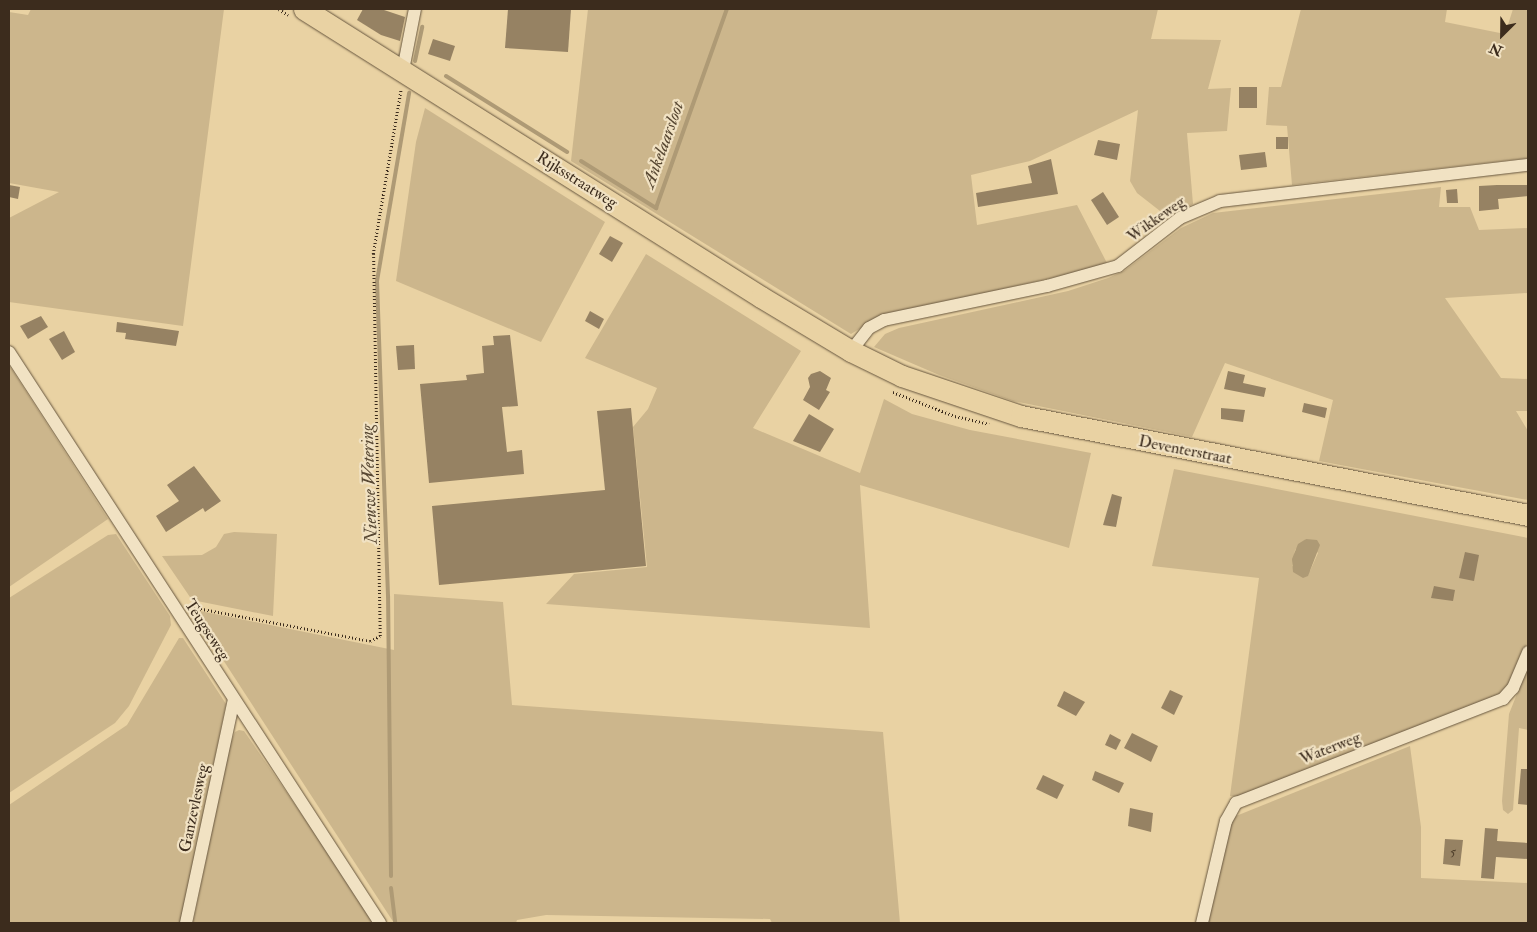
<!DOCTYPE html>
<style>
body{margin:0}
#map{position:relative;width:1537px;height:932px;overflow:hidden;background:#e9d2a3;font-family:"IM FELL Double Pica",serif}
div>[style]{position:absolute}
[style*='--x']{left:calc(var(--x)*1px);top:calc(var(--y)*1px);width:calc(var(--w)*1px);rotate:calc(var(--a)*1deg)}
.green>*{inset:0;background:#ccb68c}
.water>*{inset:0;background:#ae9a75}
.stream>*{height:4px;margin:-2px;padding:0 2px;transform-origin:2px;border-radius:2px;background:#ae9a75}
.building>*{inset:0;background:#968263}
.path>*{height:2.5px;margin-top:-1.25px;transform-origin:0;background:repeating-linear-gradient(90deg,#3c2c1d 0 1px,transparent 0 3.5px)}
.roads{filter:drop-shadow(0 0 1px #67563e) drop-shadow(0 0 1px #67563e)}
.street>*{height:12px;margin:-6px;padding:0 6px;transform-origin:6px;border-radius:6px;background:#f1e2c3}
.primary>*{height:21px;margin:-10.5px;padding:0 10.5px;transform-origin:10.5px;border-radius:10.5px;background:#e9d2a3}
span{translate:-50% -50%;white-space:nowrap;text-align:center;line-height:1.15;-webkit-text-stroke:4.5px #f1e2c3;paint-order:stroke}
.number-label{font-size:14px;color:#52422e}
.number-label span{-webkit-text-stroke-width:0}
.street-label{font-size:16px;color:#3c2c1d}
.water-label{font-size:18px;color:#584833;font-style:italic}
.frame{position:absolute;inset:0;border:10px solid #3c2c1d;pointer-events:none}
.north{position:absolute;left:1477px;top:10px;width:50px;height:50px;-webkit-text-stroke:4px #f1e2c3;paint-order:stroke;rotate:203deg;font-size:14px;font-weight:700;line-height:20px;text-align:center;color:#3c2c1d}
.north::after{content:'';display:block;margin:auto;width:18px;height:22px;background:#3c2c1d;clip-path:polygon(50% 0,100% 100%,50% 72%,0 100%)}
</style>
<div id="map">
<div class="green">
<div style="clip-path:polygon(31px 9px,224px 9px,183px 326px,9px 302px,9px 218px,59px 192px,9px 183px,9px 12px,28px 15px)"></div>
<div style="clip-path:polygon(588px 9px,1158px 9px,1151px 39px,1221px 40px,1208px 89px,1231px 88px,1227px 131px,1187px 133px,1193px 204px,1169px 218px,1137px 193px,1130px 181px,1138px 110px,1030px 161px,971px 175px,977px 225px,1077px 205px,1108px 265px,928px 306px,869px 323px,851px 334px,571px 161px)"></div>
<div style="clip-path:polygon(1301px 9px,1447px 9px,1445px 22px,1505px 34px,1513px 9px,1528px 9px,1528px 158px,1292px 185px,1287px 126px,1266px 125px,1269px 87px,1281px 87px)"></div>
<div style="clip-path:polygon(425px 108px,605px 222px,541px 342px,396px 281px,416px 142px)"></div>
<div style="clip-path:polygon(1441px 187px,1439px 207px,1470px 207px,1479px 230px,1528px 228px,1528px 293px,1445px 298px,1501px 378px,1528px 379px,1528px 411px,1516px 411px,1528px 431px,1528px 500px,1319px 461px,1333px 400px,1225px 363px,1192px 437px,1013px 401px,939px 375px,874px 347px,885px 334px,899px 328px,1068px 291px,1108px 278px,1124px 271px,1181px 228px,1213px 213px)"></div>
<div style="clip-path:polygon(646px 254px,801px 351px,753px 428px,860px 473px,884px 399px,912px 414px,970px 430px,1091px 453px,1069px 548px,860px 485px,870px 628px,546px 604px,574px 574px,647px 567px,633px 427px,648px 409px,657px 388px,585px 358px)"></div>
<div style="clip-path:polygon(9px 365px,108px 519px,9px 587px)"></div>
<div style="clip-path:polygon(evenodd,1174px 469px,1528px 538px,1528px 641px,1510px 684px,1492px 701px,1246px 797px,1230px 796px,1259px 578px,1152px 566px,1174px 469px,1306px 539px,1318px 553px,1310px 571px,1292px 566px,1295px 550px,1306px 539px)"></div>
<div style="clip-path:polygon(234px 532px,277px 534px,273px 616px,192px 600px,162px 556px,202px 555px,216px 547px,224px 534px)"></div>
<div style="clip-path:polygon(116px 534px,170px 616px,171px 625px,129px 706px,115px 723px,9px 793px,9px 598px,108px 535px)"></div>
<div style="clip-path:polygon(394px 594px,503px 602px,512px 705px,883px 732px,900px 923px,772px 923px,770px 919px,546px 915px,517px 920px,516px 923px,394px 923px,190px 609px,394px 650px)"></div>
<div style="clip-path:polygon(179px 638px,183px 638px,226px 704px,181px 923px,9px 923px,9px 805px,127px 725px)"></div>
<div style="clip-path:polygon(1528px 666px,1528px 730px,1519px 728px,1513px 810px,1508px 814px,1503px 810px,1502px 801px,1509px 714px)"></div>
<div style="clip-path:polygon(239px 730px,244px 731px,377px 923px,193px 923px,230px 744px,235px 732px)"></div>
<div style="clip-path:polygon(1410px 746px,1421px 827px,1421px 878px,1528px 883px,1528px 923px,1207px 923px,1231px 822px,1236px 816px)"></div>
</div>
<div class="water">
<div style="clip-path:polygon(1306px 539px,1317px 540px,1320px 545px,1308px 576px,1303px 578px,1293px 572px,1292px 559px,1298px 544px)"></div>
</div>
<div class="stream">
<div style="--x:415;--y:61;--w:35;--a:-78"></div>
<div style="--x:446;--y:76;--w:143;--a:32.1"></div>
<div style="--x:581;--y:161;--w:89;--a:32.1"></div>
<div style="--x:656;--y:208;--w:211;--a:-70.4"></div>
<div style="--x:391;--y:876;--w:280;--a:-90.6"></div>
<div style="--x:388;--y:596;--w:315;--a:-92"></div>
<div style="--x:377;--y:281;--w:191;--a:-80.3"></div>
<div style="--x:391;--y:888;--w:35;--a:83"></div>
</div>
<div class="building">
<div style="clip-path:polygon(363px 9px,381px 9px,405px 17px,400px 41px,381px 35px,357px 20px)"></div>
<div style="clip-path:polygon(508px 9px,571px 9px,568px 52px,505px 48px)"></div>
<div style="clip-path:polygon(433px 39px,455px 46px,450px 61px,428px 54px)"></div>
<div style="clip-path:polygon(1239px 87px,1257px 87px,1257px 108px,1239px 108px)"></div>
<div style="clip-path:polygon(1276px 137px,1288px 137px,1288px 149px,1276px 149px)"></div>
<div style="clip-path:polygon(1098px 140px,1120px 144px,1117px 160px,1094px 155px)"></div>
<div style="clip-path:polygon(1265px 152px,1267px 167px,1241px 170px,1239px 155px)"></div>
<div style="clip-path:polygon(1051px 159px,1058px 194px,978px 207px,976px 193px,1032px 183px,1028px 166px)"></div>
<div style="clip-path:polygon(9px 185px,20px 187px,18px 199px,9px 197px)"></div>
<div style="clip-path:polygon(1497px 185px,1527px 185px,1528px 196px,1498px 199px,1499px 209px,1479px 211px,1479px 186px)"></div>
<div style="clip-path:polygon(1457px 189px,1458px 203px,1447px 203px,1446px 190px)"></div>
<div style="clip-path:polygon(1103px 192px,1119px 217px,1107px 225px,1091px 200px)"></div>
<div style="clip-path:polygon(610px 236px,623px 243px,612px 262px,599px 254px)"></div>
<div style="clip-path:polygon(590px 311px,604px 319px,599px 329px,585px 321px)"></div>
<div style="clip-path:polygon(41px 316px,48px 327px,28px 339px,20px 326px)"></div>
<div style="clip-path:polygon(117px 322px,179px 331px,176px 346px,125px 339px,126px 333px,116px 332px)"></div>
<div style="clip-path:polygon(64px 331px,75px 352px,62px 360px,49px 339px)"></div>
<div style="clip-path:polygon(510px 335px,518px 406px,502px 407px,507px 452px,522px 450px,524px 474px,429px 483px,420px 384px,467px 380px,466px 375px,484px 373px,482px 346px,494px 345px,493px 336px)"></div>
<div style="clip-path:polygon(414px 345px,415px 369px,398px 370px,396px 346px)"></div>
<div style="clip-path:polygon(820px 371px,831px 378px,826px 390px,830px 392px,819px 410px,803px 400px,810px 387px,808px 378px,811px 374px)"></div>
<div style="clip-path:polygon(1228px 371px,1245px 375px,1243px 383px,1266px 388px,1264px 397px,1224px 389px)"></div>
<div style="clip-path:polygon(1304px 403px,1327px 408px,1325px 418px,1302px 412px)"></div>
<div style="clip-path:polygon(631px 408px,646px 566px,439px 585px,432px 506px,605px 490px,597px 411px)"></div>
<div style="clip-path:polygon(1221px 408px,1245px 410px,1243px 422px,1221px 419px)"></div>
<div style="clip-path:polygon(809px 414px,834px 429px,820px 452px,793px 441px)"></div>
<div style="clip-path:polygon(194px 466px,221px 501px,205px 512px,203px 508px,166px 532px,156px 516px,179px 501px,167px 485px)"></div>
<div style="clip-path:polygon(1112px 494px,1122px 497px,1116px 527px,1103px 525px)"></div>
<div style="clip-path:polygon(1465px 552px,1479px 555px,1474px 581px,1459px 578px)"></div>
<div style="clip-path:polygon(1434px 586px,1455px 590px,1453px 601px,1431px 598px)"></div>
<div style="clip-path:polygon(1170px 690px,1183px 696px,1174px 715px,1161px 708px)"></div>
<div style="clip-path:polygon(1064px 691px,1085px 702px,1076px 716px,1057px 706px)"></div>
<div style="clip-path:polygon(1132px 733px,1158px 746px,1151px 762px,1124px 748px)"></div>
<div style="clip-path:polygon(1110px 734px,1121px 740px,1116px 750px,1105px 745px)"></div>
<div style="clip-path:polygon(1521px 769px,1528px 769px,1528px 805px,1518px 804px)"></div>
<div style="clip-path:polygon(1095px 771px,1124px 783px,1119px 793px,1092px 780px)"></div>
<div style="clip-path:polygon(1043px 775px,1064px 785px,1057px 799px,1036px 789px)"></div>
<div style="clip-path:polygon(1130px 808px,1153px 813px,1151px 832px,1128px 826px)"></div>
<div style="clip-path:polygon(1485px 828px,1498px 829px,1497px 841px,1528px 843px,1528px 859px,1496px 857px,1494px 879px,1481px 878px)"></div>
<div style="clip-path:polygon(1445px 839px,1463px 840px,1460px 866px,1443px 864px)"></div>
</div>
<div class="path">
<div style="--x:279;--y:9;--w:11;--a:34"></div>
<div style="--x:893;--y:392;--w:66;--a:21.2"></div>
<div style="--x:955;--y:416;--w:35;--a:13"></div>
<div style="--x:187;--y:606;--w:186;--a:10.8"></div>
<div style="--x:370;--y:641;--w:11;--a:-27"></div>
<div style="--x:380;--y:636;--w:382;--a:-91"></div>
<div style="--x:373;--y:254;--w:167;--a:-80.4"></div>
</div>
<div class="roads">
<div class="street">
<div style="--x:403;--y:70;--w:62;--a:-78.9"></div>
<div style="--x:851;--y:351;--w:29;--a:-52"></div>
<div style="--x:869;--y:328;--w:17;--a:-28"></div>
<div style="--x:884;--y:320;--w:167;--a:-11.8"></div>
<div style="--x:1047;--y:286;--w:74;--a:-15.7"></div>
<div style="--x:1118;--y:266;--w:78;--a:-37.7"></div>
<div style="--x:1180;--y:218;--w:43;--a:-23"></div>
<div style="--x:1220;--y:201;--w:310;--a:-6.7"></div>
<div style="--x:9;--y:352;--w:681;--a:56.99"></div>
<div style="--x:186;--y:923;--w:228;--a:-77.9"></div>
<div style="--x:1202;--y:923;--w:105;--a:-76.8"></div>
<div style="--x:1226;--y:821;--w:21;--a:-61"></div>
<div style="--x:1236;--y:803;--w:287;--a:-21.3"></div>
<div style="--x:1503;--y:699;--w:15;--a:-48"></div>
<div style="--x:1513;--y:688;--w:39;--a:-67"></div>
</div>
<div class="primary">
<div style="--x:304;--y:9;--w:540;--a:32.22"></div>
<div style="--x:761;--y:297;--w:105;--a:31"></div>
<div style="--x:851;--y:351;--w:57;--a:26.1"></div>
<div style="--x:902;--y:376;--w:126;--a:18.6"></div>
<div style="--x:1021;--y:416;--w:517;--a:11.05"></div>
</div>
</div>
<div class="number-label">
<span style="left:1453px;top:852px">5</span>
</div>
<div class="street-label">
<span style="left:577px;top:180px;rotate:32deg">Rijksstraatweg</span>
<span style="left:1156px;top:219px;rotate:-35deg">Wikkeweg</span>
<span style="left:1185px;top:450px;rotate:11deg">Deventerstraat</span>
<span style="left:207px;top:630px;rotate:57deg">Teugseweg</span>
<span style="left:1330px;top:748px;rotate:-21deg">Waterweg</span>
<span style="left:194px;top:808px;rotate:-78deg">Ganzevlesweg</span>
</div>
<div class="water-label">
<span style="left:664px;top:145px;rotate:-70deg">Ankelaarsloot</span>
<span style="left:370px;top:484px;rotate:-92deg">Nieuwe Wetering</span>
</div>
<div class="frame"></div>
<div class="north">N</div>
</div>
